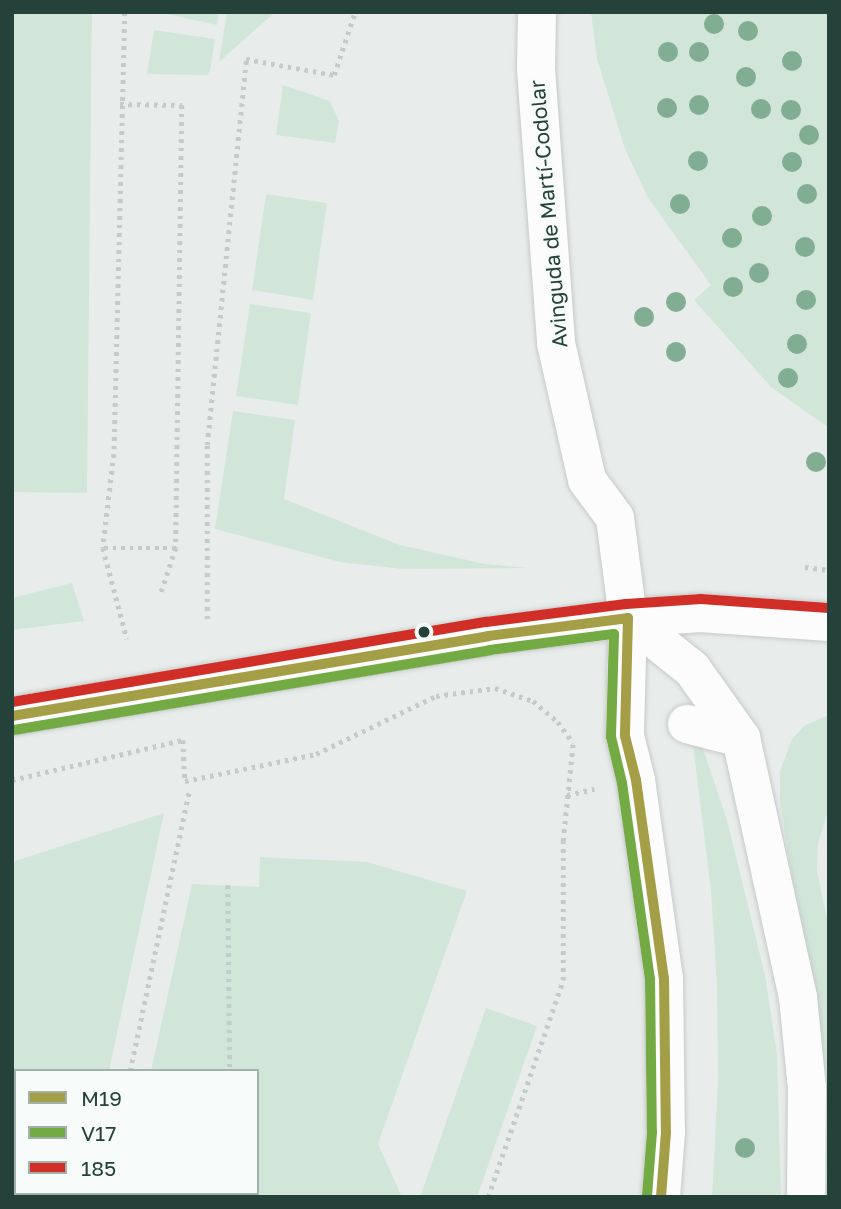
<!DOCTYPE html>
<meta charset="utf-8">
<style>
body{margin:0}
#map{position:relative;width:841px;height:1209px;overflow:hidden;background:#e8edeb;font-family:"Golos Text",sans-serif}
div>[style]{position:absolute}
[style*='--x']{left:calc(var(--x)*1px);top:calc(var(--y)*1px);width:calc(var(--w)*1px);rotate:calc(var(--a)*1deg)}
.green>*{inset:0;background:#d1e6d8}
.path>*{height:4.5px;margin-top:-2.25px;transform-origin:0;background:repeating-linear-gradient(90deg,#c3ccca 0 3.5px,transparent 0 8.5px)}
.roads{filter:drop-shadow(0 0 2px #c5cac8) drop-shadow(0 0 2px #c5cac8)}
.minor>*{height:38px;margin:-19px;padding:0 19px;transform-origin:19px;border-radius:19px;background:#fcfcfc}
.bus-1>*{height:10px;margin:-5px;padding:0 5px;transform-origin:5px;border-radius:5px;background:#a49e47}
.bus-2>*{height:10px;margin:-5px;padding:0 5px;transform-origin:5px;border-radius:5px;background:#73aa44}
.bus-3>*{height:10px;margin:-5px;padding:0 5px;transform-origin:5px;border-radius:5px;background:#d02e26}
.trees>*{width:20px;height:20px;margin:-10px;border-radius:50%;background:#81ae93}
.dots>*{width:19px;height:19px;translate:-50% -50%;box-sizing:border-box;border:4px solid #f7fbf9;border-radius:50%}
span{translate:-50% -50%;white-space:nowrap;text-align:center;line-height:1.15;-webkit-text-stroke:5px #f7fbf9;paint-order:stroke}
.street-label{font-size:21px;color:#24423a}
.frame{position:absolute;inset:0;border:14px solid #24423a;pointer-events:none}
.legend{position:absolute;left:14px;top:1069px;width:245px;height:126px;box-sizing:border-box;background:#f7fbf9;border:2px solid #a3b1ad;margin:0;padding:9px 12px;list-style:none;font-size:21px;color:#24423a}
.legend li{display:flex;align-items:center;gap:14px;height:35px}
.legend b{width:35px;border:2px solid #a3b1ad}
</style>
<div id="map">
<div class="green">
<div style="clip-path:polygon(12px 12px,92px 12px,87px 493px,12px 492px)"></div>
<div style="clip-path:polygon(157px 12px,219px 12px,217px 25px)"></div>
<div style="clip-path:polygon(227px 12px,275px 12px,219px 62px)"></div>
<div style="clip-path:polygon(591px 12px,829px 12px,829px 428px,771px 387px,694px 300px,711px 285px,648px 198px,625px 149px,597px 59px)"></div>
<div style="clip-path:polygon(154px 30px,215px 39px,210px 71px,207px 75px,147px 74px)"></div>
<div style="clip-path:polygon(283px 85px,330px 101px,339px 121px,335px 143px,276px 135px)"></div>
<div style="clip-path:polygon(266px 194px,327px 203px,313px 300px,252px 290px)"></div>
<div style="clip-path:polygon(250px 304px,311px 313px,298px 405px,236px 396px)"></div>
<div style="clip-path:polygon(233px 411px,295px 420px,284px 499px,400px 545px,485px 564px,528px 568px,403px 569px,340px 562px,215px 529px)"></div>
<div style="clip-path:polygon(72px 583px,84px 621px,12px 630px,12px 598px)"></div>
<div style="clip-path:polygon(829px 715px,829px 808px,818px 843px,817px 871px,829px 928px,829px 1197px,821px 1197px,814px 1012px,780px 803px,780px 771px,792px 739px,804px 726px)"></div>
<div style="clip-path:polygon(701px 743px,727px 820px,765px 975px,777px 1054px,781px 1197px,712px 1197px,718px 1081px,717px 986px,711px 891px,693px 745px)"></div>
<div style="clip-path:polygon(164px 813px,109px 1071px,16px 1071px,16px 1193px,105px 1197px,12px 1197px,12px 862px)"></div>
<div style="clip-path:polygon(260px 857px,367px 862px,467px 891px,378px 1144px,402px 1197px,123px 1197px,257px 1193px,257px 1071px,151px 1071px,192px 884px,259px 887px)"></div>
<div style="clip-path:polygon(486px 1008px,537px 1026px,477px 1197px,420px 1197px)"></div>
</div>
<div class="path">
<div style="--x:125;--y:12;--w:442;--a:91.4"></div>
<div style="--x:114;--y:454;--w:95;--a:96.7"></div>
<div style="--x:103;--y:548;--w:94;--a:75.2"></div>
<div style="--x:120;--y:104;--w:62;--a:0.9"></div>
<div style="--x:182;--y:105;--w:443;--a:90.8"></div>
<div style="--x:176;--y:548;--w:51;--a:108.4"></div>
<div style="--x:104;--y:548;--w:72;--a:0"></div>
<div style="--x:805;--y:567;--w:24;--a:7"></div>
<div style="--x:207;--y:619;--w:174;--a:-90"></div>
<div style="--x:207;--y:445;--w:388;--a:-84.2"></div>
<div style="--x:246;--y:59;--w:89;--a:10.3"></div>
<div style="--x:334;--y:75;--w:66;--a:-71.6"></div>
<div style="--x:12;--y:780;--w:176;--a:-13.2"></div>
<div style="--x:183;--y:740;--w:41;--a:87.2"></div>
<div style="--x:185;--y:781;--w:134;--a:-11.6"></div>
<div style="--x:316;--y:754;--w:133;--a:-25.8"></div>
<div style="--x:436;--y:696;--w:60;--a:-7.7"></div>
<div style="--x:495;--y:688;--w:40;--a:18.9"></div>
<div style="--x:533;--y:701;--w:33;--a:40"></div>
<div style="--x:558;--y:722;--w:26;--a:54"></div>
<div style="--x:567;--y:795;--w:28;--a:-13"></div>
<div style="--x:228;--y:885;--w:186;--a:89.4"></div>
<div style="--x:130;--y:1071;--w:286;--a:-78.1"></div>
<div style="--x:231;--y:1193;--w:4;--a:90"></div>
<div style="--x:103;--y:1197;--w:4;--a:-76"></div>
<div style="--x:488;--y:1197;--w:230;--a:-70.9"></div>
<div style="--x:563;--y:980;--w:139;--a:-90"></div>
<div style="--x:563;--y:841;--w:99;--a:-84.2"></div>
</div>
<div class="roads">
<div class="minor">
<div style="--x:537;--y:12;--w:57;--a:91"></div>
<div style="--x:536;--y:69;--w:275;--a:85.8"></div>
<div style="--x:556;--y:343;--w:140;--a:77.2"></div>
<div style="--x:587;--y:480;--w:47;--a:53.6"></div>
<div style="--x:615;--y:518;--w:101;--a:82.6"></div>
<div style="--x:628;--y:618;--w:118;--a:91.5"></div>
<div style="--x:625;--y:736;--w:45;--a:76"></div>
<div style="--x:636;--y:780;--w:200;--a:82"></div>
<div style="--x:664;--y:978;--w:154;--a:89.3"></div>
<div style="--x:666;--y:1132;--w:65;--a:94.4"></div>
<div style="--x:628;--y:618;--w:82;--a:38.6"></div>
<div style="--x:692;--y:669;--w:85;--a:54.6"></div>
<div style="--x:741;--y:738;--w:265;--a:77.6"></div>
<div style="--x:798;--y:997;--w:91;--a:84.4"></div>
<div style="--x:807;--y:1088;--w:109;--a:90.5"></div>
<div style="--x:12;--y:716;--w:483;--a:-9.5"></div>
<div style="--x:488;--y:636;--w:141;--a:-7.3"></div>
<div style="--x:628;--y:618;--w:72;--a:-4"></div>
<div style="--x:700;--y:613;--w:129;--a:4"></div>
<div style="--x:687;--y:724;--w:56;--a:14.5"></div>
</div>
</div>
<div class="bus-1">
<div style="--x:12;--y:716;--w:483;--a:-9.5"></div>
<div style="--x:488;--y:636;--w:141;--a:-7.3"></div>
<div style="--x:628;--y:618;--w:118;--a:91.5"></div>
<div style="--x:625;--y:736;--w:45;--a:76"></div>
<div style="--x:636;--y:780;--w:200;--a:82"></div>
<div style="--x:664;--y:978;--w:154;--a:89.3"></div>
<div style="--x:666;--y:1132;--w:65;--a:94.4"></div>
</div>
<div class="bus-2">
<div style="--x:14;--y:730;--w:483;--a:-9.5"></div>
<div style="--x:490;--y:650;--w:125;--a:-7.4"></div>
<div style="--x:614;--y:634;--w:103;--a:91.7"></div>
<div style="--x:611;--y:737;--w:47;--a:76.6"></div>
<div style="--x:622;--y:783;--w:198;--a:81.9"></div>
<div style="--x:650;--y:979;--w:153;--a:89.3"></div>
<div style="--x:652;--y:1132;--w:64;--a:94.5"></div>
</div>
<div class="bus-3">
<div style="--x:12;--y:702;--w:481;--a:-9.6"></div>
<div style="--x:486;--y:622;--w:141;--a:-7.3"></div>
<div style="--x:626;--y:604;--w:75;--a:-3.8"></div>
<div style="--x:701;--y:599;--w:128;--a:4"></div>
</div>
<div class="trees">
<div style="left:714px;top:24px"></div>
<div style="left:748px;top:31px"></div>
<div style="left:668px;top:52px"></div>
<div style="left:699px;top:52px"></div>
<div style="left:792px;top:61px"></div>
<div style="left:746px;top:77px"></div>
<div style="left:699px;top:105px"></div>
<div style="left:667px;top:108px"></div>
<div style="left:761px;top:109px"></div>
<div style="left:791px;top:110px"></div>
<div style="left:809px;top:135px"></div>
<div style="left:698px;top:161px"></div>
<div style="left:792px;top:162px"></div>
<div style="left:807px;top:194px"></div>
<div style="left:680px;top:204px"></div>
<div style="left:762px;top:216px"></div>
<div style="left:732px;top:238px"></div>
<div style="left:805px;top:247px"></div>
<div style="left:759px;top:273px"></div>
<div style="left:733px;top:287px"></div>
<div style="left:806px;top:300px"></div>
<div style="left:676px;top:302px"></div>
<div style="left:644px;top:317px"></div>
<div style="left:797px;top:344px"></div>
<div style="left:676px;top:352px"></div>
<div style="left:788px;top:378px"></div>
<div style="left:816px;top:462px"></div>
<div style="left:745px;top:1148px"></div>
</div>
<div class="dots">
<div style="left:424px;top:632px;background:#24423a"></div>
</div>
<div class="street-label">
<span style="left:548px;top:214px;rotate:-95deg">Avinguda de Martí-Codolar</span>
</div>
<div class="frame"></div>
<ul class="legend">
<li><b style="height:9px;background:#a49e47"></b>M19</li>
<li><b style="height:9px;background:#73aa44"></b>V17</li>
<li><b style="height:9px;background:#d02e26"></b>185</li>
</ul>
</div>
